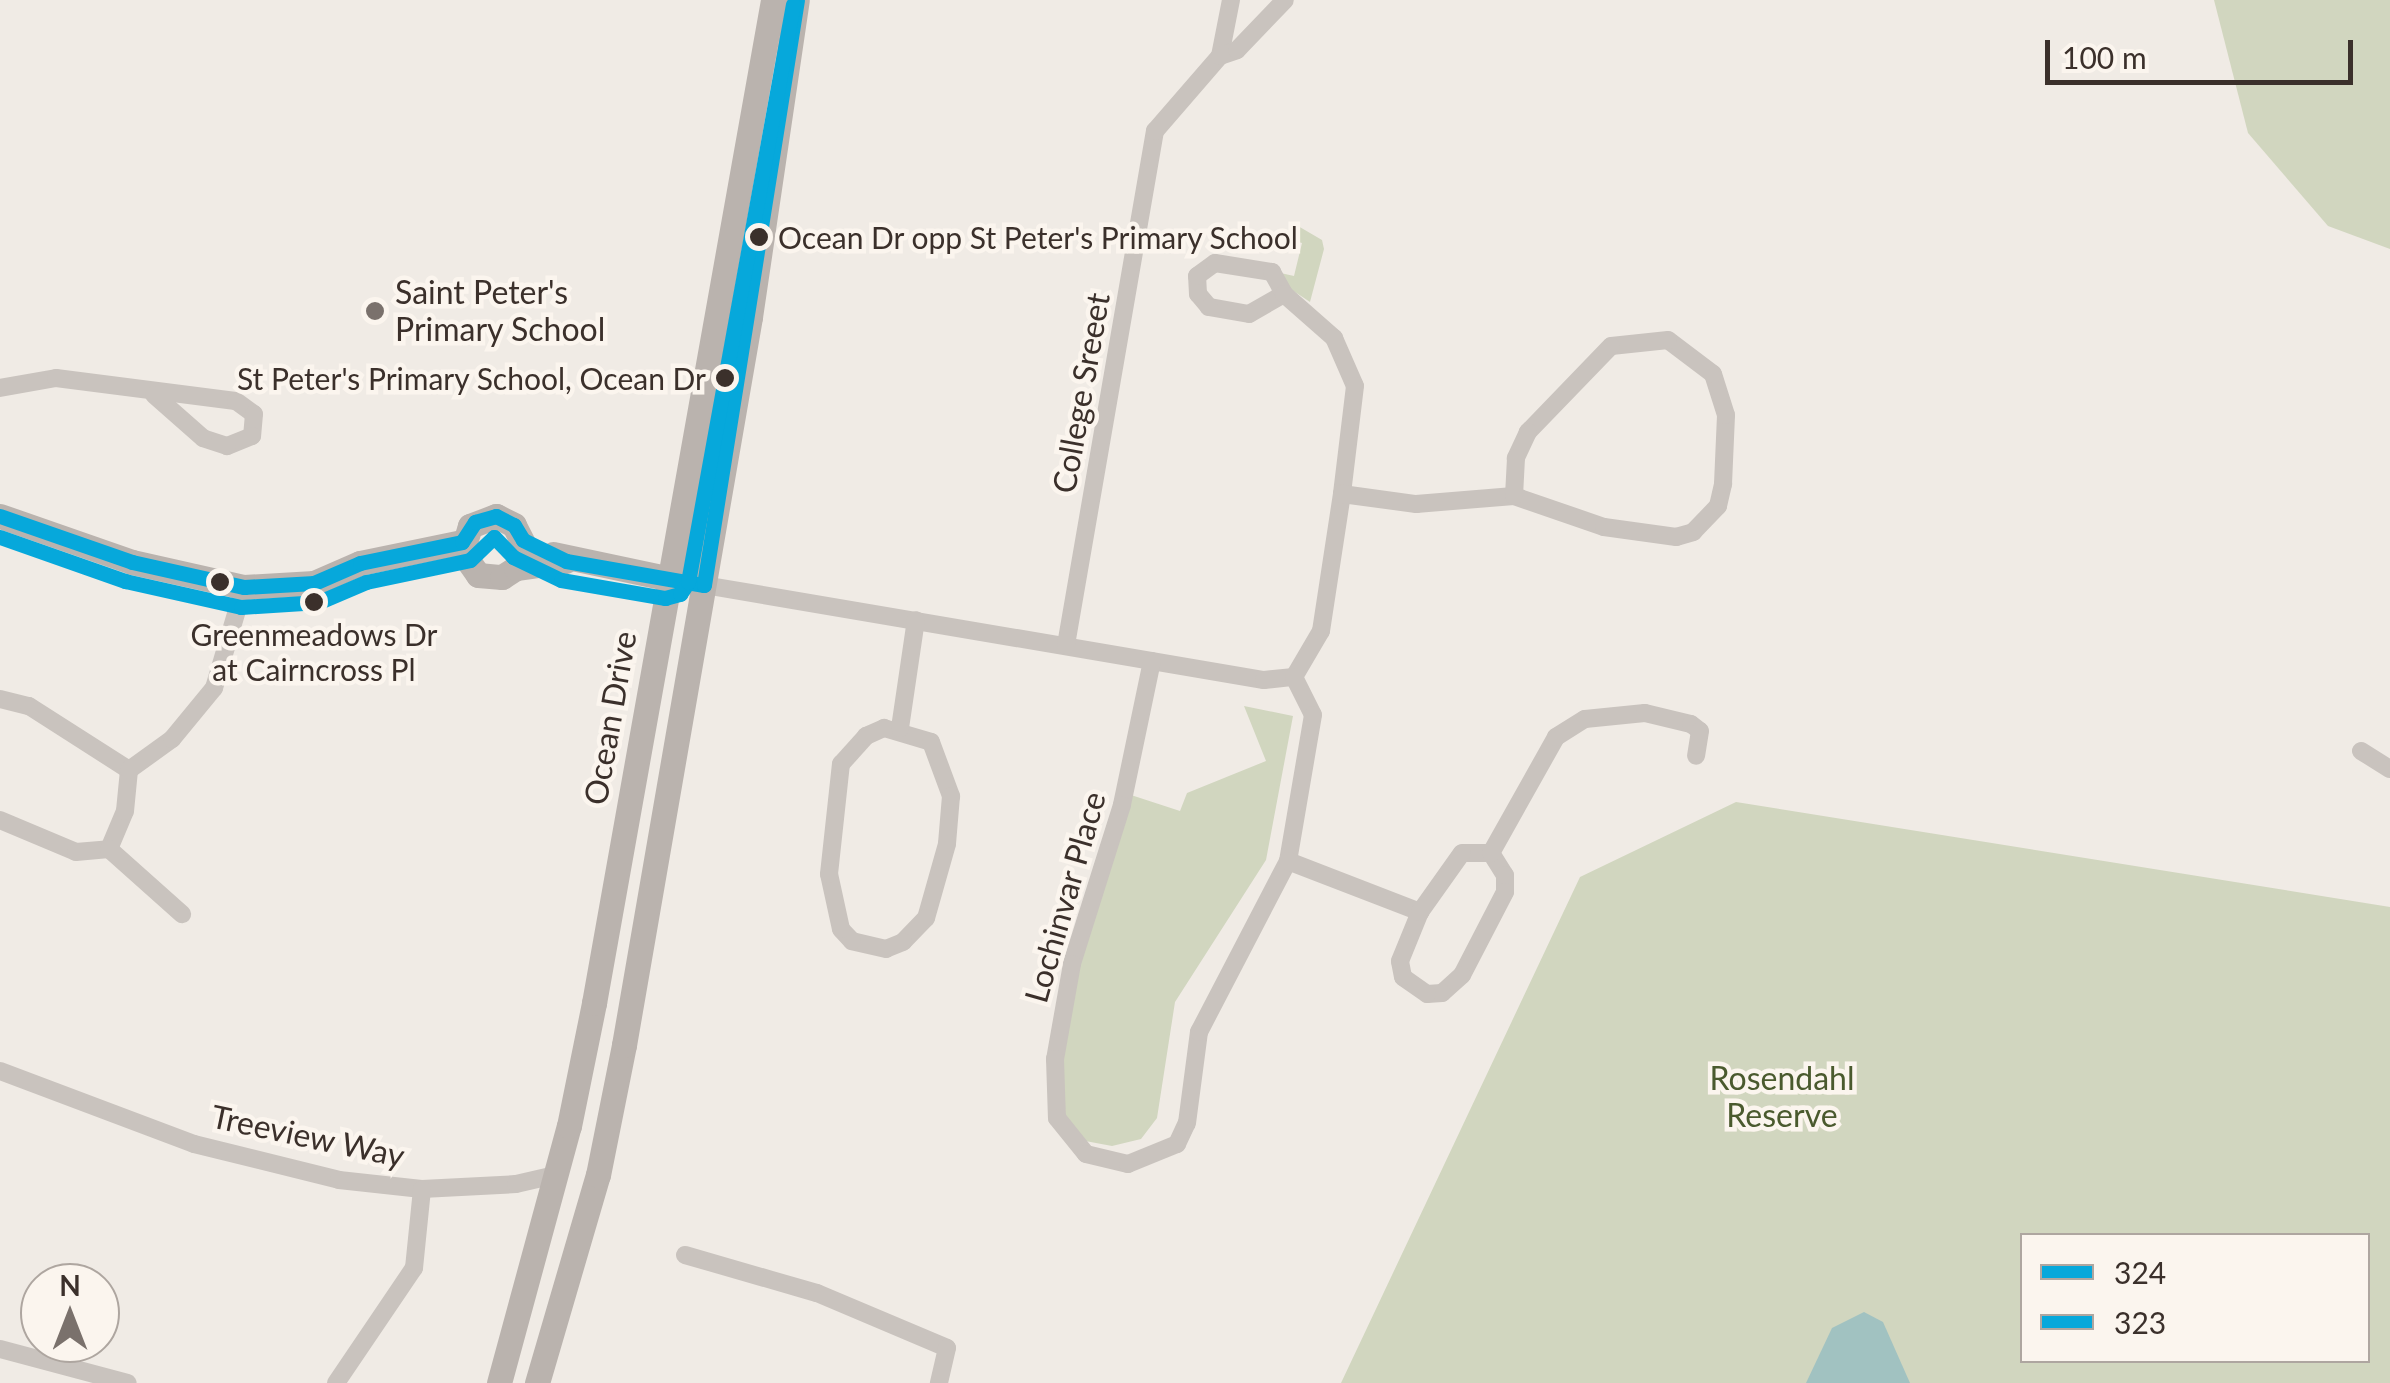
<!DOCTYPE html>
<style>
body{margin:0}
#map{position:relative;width:2390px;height:1383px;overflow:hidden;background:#f0ebe5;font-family:Lato,sans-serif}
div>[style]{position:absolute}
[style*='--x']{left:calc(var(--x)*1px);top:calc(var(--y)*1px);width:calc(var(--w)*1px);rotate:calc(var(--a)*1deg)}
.green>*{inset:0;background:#d1d6bf}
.water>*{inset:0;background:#a1c2c1}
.street>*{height:18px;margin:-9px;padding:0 9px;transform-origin:9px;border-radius:9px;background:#c9c3be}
.secondary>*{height:25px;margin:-12.5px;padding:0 12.5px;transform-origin:12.5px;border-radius:12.5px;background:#bab3ae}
.bus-1>*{height:15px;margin:-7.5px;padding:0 7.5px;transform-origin:7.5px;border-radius:7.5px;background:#06a8db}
.bus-2>*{height:15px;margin:-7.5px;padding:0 7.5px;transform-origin:7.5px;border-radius:7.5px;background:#06a8db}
.dots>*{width:28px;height:28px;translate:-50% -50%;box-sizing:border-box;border:5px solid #fbf5ee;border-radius:50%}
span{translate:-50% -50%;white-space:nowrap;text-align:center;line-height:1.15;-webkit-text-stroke:9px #fbf5ee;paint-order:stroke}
.bus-label{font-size:30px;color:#3b302b}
.left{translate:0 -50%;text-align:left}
.right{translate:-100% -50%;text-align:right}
.poi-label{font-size:32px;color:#3b302b}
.street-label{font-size:32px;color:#3b302b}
.park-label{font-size:32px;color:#4a5a2e}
.legend{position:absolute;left:2020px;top:1233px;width:350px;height:130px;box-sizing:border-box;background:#fbf5ee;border:2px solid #aea6a0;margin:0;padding:12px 18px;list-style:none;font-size:30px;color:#3b302b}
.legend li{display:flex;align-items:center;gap:20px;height:50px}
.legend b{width:50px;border:2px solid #aea6a0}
.north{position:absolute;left:20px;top:1263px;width:100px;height:100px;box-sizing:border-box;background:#fbf5ee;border:2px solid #aea6a0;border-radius:50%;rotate:0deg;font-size:28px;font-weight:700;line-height:40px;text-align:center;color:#3b302b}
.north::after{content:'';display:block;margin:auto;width:35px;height:45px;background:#7a716c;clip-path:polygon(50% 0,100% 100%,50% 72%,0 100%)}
.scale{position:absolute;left:2045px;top:40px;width:308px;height:45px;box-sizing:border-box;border:5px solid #3b302b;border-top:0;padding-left:12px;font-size:30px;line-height:35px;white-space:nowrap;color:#3b302b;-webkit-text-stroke:8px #fbf5ee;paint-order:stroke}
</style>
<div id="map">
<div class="green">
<div style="clip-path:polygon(2214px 0,2390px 0,2390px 249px,2328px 226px,2248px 133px)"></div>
<div style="clip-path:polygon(1298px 226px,1322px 240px,1324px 249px,1310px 302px,1274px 278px,1276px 272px,1294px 276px,1302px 243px,1284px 238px)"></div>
<div style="clip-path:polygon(1244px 706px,1293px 716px,1266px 860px,1175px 1002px,1157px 1118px,1141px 1139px,1112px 1146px,1080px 1140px,1060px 1119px,1057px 1041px,1131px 795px,1180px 811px,1187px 793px,1266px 761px)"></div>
<div style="clip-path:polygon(evenodd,1736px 802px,2390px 907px,2390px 1383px,1341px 1383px,1580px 877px,1736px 802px,2022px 1236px,2368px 1236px,2368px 1360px,2022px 1360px,2022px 1236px)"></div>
</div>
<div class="water">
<div style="clip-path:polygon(1864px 1312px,1883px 1322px,1910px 1383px,1806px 1383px,1832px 1328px)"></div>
</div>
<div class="street">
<div style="--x:1220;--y:56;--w:57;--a:-78.9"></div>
<div style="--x:1284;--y:294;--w:40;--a:150.3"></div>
<div style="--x:1249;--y:314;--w:41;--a:-170.1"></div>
<div style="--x:1209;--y:307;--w:17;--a:-130"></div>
<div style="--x:1198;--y:294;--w:18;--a:-93"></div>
<div style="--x:1197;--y:276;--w:22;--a:-36"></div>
<div style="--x:1215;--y:263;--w:58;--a:9"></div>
<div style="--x:1272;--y:272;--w:25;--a:61"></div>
<div style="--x:1284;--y:294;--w:67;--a:41.3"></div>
<div style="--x:1334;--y:338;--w:52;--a:66.4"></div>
<div style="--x:1355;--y:386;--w:109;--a:96.9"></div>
<div style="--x:0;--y:388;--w:57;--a:-10.1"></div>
<div style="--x:56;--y:378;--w:181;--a:7.3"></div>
<div style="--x:236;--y:401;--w:22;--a:36"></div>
<div style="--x:254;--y:414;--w:22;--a:95"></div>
<div style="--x:252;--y:436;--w:27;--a:158"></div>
<div style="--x:227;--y:446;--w:25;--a:-162"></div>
<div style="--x:203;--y:438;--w:65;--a:-138.7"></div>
<div style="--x:704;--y:585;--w:568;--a:9.63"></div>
<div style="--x:1264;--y:680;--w:30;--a:-6"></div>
<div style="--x:1294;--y:677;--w:53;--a:-59.6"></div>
<div style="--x:1321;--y:631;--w:139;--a:-81.3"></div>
<div style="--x:1342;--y:494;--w:75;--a:7.7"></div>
<div style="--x:1416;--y:504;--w:98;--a:-4.7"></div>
<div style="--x:1514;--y:496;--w:95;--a:19"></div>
<div style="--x:1604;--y:527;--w:73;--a:7.9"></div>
<div style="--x:1676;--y:537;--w:18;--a:-16"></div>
<div style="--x:1693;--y:532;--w:36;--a:-46"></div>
<div style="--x:1718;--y:506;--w:23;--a:-77"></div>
<div style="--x:1723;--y:484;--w:69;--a:-87.5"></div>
<div style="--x:1726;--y:415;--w:43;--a:-107.6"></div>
<div style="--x:1713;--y:374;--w:56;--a:-142.9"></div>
<div style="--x:1668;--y:340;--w:57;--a:174"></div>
<div style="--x:1611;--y:346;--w:120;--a:134"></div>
<div style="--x:1528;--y:432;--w:29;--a:115"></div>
<div style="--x:1516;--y:458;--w:38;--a:93"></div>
<div style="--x:1066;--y:645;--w:522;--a:-80.18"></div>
<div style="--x:1155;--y:131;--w:99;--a:-49.1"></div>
<div style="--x:1220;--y:56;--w:18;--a:-19"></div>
<div style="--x:1237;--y:50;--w:69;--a:-46.2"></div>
<div style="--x:1152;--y:661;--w:147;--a:101.8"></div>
<div style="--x:1122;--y:805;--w:167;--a:107.5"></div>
<div style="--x:1072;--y:964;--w:97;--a:100.1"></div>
<div style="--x:1055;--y:1059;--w:59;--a:88.1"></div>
<div style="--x:1057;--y:1118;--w:46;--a:51.1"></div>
<div style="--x:1086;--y:1154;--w:43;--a:13.4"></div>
<div style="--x:1128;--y:1164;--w:53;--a:-22.2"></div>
<div style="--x:1177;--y:1144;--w:23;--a:-65"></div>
<div style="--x:1187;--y:1123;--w:92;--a:-82.5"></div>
<div style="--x:1199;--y:1032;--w:193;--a:-62.5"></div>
<div style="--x:1294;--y:677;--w:42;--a:63.4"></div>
<div style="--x:1313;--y:715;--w:148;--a:99.7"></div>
<div style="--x:1288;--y:861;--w:142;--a:21.1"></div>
<div style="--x:0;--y:699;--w:30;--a:14"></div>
<div style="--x:29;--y:706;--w:119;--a:32.6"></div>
<div style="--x:884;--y:728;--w:49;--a:16.6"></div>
<div style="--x:931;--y:742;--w:58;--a:69.7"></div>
<div style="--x:951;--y:796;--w:48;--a:94.8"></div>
<div style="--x:947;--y:844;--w:77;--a:105.8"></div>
<div style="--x:926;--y:918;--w:33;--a:134"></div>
<div style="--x:903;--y:942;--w:18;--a:158"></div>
<div style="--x:886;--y:949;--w:35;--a:-167"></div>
<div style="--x:852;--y:941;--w:16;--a:-133"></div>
<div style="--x:841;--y:929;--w:56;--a:-102.3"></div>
<div style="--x:829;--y:874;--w:111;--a:-83.8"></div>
<div style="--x:841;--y:764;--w:38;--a:-48"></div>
<div style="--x:866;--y:736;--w:20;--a:-24"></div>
<div style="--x:900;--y:728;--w:109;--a:-81.6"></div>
<div style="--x:2361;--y:751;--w:34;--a:32"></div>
<div style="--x:0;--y:820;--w:82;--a:22.8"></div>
<div style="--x:76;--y:852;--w:33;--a:-5"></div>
<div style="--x:109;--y:849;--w:41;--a:-67.2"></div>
<div style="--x:125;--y:811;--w:41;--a:-84.4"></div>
<div style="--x:129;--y:770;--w:53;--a:-35.8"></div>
<div style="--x:172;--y:739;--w:66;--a:-50.5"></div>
<div style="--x:214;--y:688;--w:105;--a:-73.5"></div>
<div style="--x:109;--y:849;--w:98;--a:41.7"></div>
<div style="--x:1462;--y:853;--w:29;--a:0"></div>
<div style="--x:1491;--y:853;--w:26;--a:58"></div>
<div style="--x:1505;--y:875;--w:17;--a:90"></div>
<div style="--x:1505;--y:892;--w:93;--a:117.4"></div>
<div style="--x:1462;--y:975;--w:27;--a:138"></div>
<div style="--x:1442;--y:993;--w:15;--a:176"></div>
<div style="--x:1427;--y:994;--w:29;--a:-145"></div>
<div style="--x:1403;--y:977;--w:16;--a:-101"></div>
<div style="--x:1400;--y:961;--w:53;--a:-67.8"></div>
<div style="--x:1420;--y:912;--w:72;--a:-54.6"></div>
<div style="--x:1491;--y:853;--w:133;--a:-60.7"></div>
<div style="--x:1556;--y:737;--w:34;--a:-32"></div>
<div style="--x:1585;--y:719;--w:60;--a:-5.7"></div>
<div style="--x:1645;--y:713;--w:47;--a:13.4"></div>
<div style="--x:1691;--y:724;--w:11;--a:38"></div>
<div style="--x:1700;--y:731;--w:25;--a:99"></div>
<div style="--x:0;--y:1071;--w:207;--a:20.6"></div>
<div style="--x:194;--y:1144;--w:149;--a:13.9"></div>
<div style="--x:339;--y:1180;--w:83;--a:6.2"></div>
<div style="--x:422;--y:1189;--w:94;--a:-3"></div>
<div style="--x:516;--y:1184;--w:40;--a:-13"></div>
<div style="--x:685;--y:1255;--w:137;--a:16.1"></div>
<div style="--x:817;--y:1293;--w:141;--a:22.9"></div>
<div style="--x:947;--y:1348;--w:36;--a:103"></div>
<div style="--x:0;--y:1349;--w:132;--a:14.9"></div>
<div style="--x:336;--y:1383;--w:139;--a:-55.9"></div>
<div style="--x:414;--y:1268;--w:79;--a:-84.2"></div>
</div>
<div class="secondary">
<div style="--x:0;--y:516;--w:140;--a:19.2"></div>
<div style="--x:132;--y:562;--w:115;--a:12.6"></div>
<div style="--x:244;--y:587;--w:70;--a:-3.3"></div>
<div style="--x:314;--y:583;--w:50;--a:-23.5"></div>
<div style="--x:360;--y:563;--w:104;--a:-11.6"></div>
<div style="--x:553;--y:554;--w:135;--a:12"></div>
<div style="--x:516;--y:568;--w:24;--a:-71"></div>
<div style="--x:524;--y:545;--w:22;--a:-117"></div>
<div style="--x:514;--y:525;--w:20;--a:-153"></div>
<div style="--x:496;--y:516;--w:28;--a:159"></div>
<div style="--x:470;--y:526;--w:27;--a:107"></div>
<div style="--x:462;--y:552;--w:28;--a:55"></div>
<div style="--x:478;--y:575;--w:24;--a:5"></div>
<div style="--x:502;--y:577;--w:17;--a:-33"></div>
<div style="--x:516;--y:568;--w:50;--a:-8"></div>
<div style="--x:499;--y:1383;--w:266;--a:-74.8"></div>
<div style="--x:569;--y:1126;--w:126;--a:-78.5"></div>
<div style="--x:594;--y:1003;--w:1019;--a:-79.88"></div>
<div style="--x:537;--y:1383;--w:217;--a:-73.7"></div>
<div style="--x:598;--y:1175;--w:133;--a:-78.7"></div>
<div style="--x:624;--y:1045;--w:739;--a:-80.18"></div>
<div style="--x:750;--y:317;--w:320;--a:-81.6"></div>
</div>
<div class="bus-1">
<div style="--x:0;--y:516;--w:140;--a:19.2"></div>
<div style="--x:132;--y:562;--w:115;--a:12.6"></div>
<div style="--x:244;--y:587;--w:70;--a:-3.3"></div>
<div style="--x:314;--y:583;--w:50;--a:-23.5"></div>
<div style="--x:360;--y:563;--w:104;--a:-11.6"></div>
<div style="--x:462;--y:542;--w:24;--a:-57"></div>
<div style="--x:475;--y:522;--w:22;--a:-16"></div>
<div style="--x:496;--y:516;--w:20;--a:27"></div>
<div style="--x:514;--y:525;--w:17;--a:59"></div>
<div style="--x:523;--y:540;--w:48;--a:26"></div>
<div style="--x:566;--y:561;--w:140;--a:9.9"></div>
<div style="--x:704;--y:585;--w:592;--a:-80.97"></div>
</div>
<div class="bus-2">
<div style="--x:0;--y:537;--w:133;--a:19.4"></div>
<div style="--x:125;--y:581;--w:119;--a:12.6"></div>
<div style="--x:241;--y:607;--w:78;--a:-3.7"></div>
<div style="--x:319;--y:602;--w:51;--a:-23.1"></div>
<div style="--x:366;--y:582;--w:106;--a:-11.9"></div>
<div style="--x:470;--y:560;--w:33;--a:-44"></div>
<div style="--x:494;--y:537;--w:28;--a:46"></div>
<div style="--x:513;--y:557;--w:53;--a:25.6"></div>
<div style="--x:561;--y:580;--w:106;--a:9.8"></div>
<div style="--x:665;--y:598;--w:16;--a:-15"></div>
<div style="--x:680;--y:594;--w:14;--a:-56"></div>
<div style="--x:688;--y:582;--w:587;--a:-79.7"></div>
</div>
<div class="dots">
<div style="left:759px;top:237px;background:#3b302b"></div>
<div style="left:375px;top:311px;background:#7a716c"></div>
<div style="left:725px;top:378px;background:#3b302b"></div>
<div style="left:220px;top:582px;background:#3b302b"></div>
<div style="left:314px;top:602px;background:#3b302b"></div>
</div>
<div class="bus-label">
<span class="left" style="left:778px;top:237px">Ocean Dr opp St Peter's Primary School</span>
<span class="right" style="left:706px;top:378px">St Peter's Primary School, Ocean Dr</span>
<span style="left:314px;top:651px">Greenmeadows Dr<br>at Cairncross Pl</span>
</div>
<div class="poi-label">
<span class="left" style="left:395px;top:311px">Saint Peter's<br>Primary School</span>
</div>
<div class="street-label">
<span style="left:1081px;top:393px;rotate:-80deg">College Sreeet</span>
<span style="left:610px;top:718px;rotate:-80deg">Ocean Drive</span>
<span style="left:1065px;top:897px;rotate:-74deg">Lochinvar Place</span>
<span style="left:308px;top:1136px;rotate:12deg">Treeview Way</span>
</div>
<div class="park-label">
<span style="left:1782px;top:1097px">Rosendahl<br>Reserve</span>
</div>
<ul class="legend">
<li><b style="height:12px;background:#06a8db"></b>324</li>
<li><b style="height:12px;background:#06a8db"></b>323</li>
</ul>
<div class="north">N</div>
<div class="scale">100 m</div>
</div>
